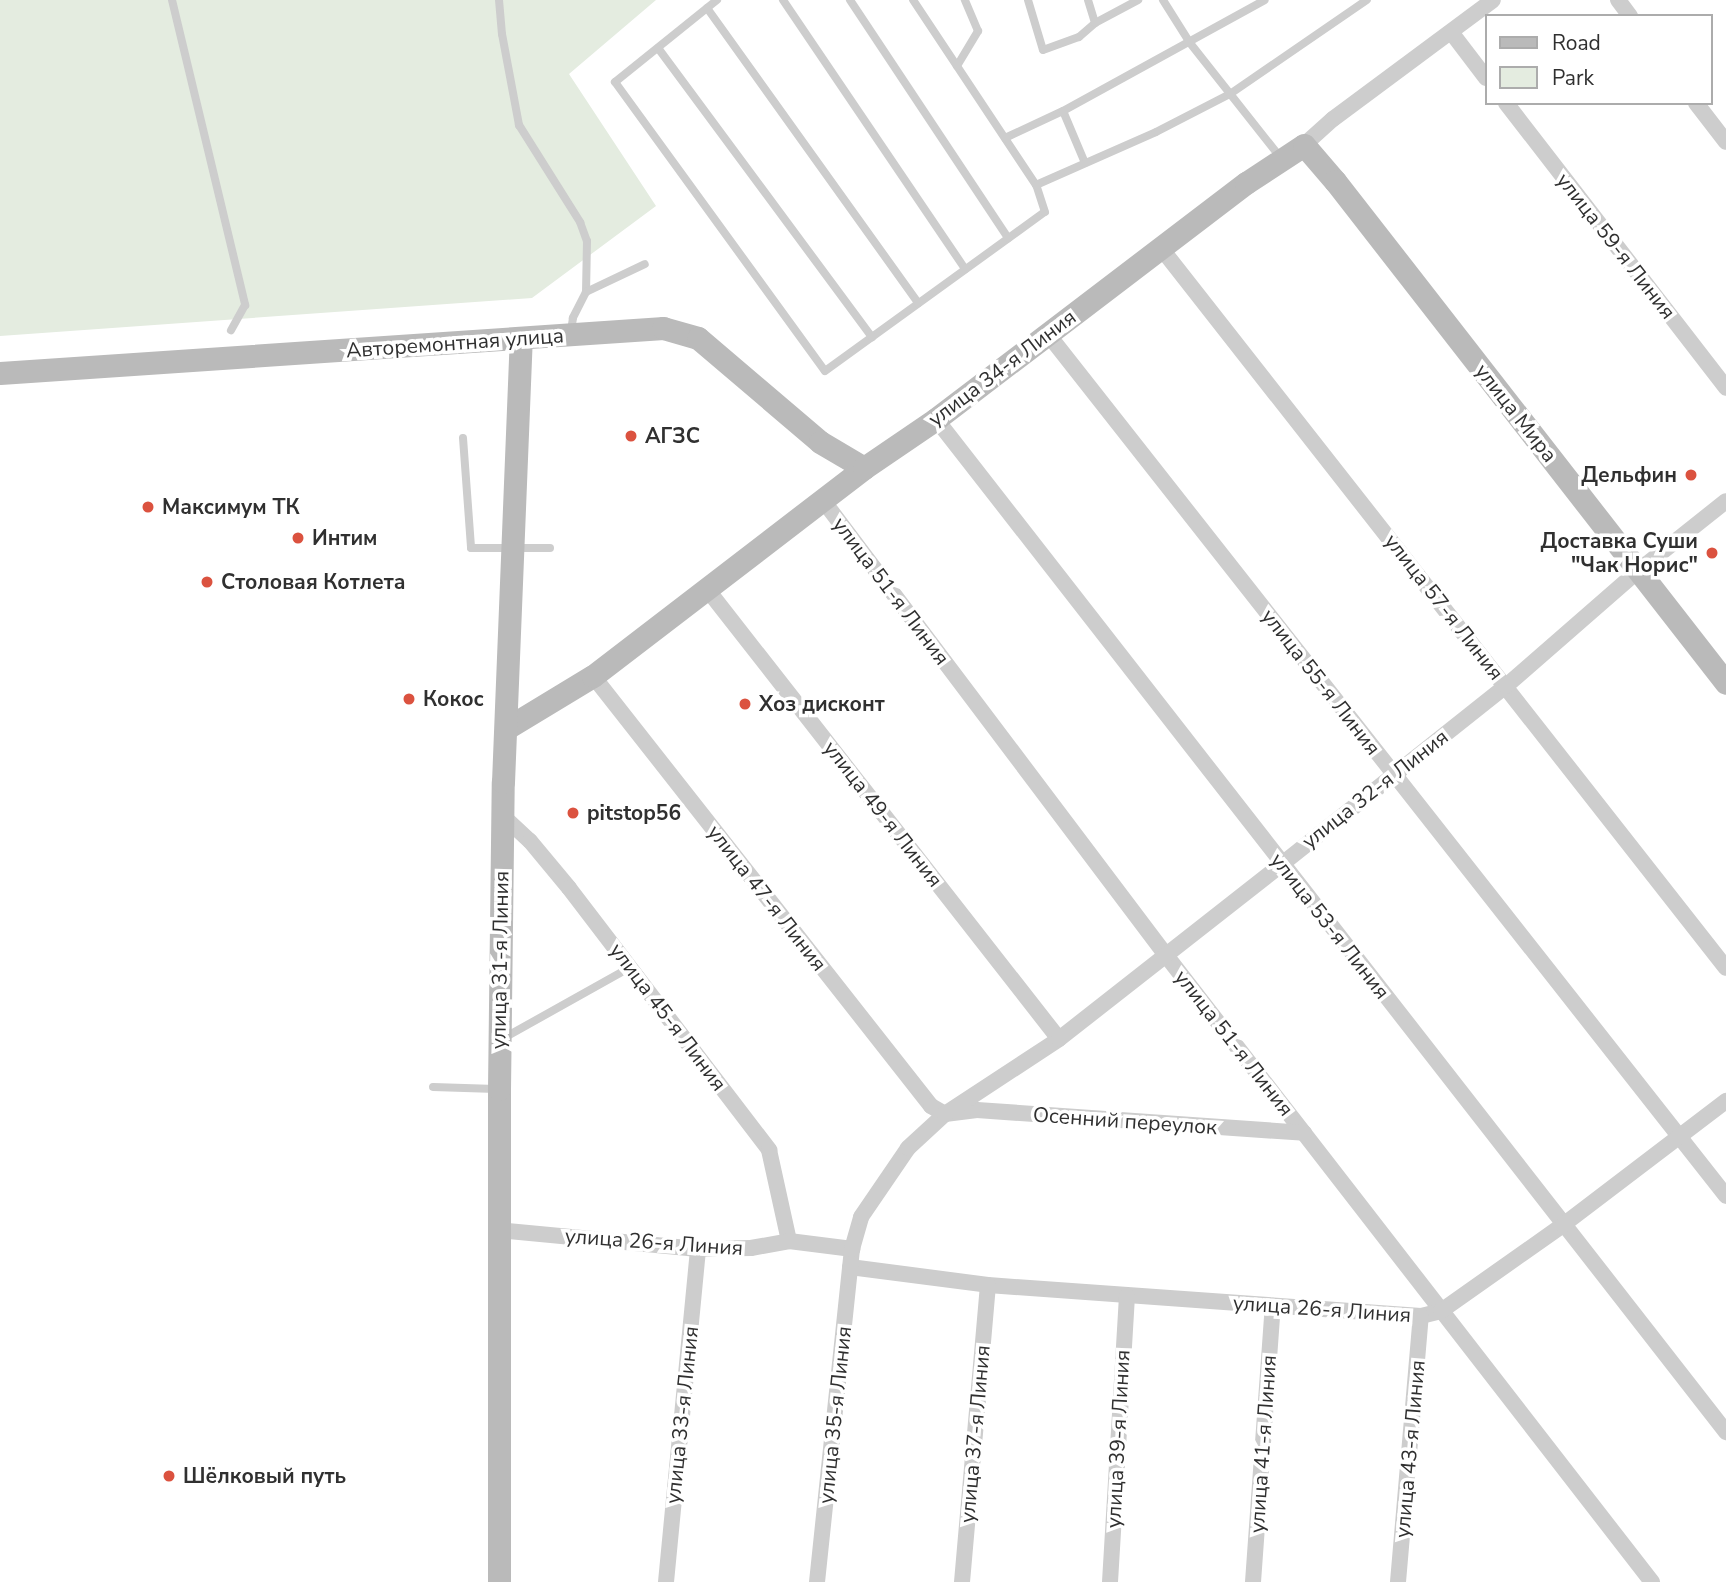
<!DOCTYPE html>
<meta charset="utf-8">
<style>
body{margin:0}
#map{position:relative;width:1726px;height:1582px;overflow:hidden;background:#fff;font-family:"Nunito Sans",sans-serif}
div>[style]{position:absolute}
[style*='--x']{left:calc(var(--x)*1px);top:calc(var(--y)*1px);width:calc(var(--w)*1px);rotate:calc(var(--a)*1deg)}
.green>*{inset:0;background:#e4ece0}
.lane>*{height:8px;margin:-4px;padding:0 4px;transform-origin:4px;border-radius:4px;background:#cdcdcd}
.street>*{height:16px;margin:-8px;padding:0 8px;transform-origin:8px;border-radius:8px;background:#cdcdcd}
.secondary>*{height:23px;margin:-11.5px;padding:0 11.5px;transform-origin:11.5px;border-radius:11.5px;background:#bababa}
.dots>*{width:19px;height:19px;translate:-50% -50%;box-sizing:border-box;border:4px solid #fff;border-radius:50%}
span{translate:-50% -50%;white-space:nowrap;text-align:center;line-height:1.15;-webkit-text-stroke:7px #fff;paint-order:stroke}
.street-label{font-size:21px;color:#303030}
.poi-label{font-size:21px;color:#303030;font-weight:700}
.left{translate:0 -50%;text-align:left}
.right{translate:-100% -50%;text-align:right}
.legend{position:absolute;left:1485px;top:14px;width:228px;height:91px;box-sizing:border-box;background:#fff;border:2px solid #acacac;margin:0;padding:9px 12px;list-style:none;font-size:21px;color:#303030}
.legend li{display:flex;align-items:center;gap:14px;height:35px}
.legend b{width:35px;border:2px solid #acacac}
</style>
<div id="map">
<div class="green">
<div style="clip-path:polygon(0 0,656px 0,569px 74px,656px 206px,532px 298px,0 336px)"></div>
</div>
<div class="lane">
<div style="--x:172;--y:0;--w:314;--a:76.5"></div>
<div style="--x:245;--y:305;--w:29;--a:119"></div>
<div style="--x:499;--y:0;--w:34;--a:85"></div>
<div style="--x:502;--y:34;--w:93;--a:79.4"></div>
<div style="--x:519;--y:125;--w:115;--a:57.8"></div>
<div style="--x:580;--y:222;--w:20;--a:70"></div>
<div style="--x:587;--y:241;--w:51;--a:91.1"></div>
<div style="--x:586;--y:292;--w:29;--a:117"></div>
<div style="--x:573;--y:318;--w:12;--a:99"></div>
<div style="--x:717;--y:0;--w:131;--a:141.2"></div>
<div style="--x:615;--y:82;--w:357;--a:54"></div>
<div style="--x:825;--y:371;--w:271;--a:-35.9"></div>
<div style="--x:1045;--y:212;--w:28;--a:-108"></div>
<div style="--x:1036;--y:185;--w:222;--a:-123.6"></div>
<div style="--x:783;--y:0;--w:325;--a:55.9"></div>
<div style="--x:850;--y:0;--w:286;--a:56.4"></div>
<div style="--x:1028;--y:0;--w:52;--a:73.3"></div>
<div style="--x:1043;--y:50;--w:38;--a:-20"></div>
<div style="--x:1079;--y:37;--w:21;--a:-41"></div>
<div style="--x:1095;--y:23;--w:49;--a:-28.1"></div>
<div style="--x:1088;--y:0;--w:24;--a:73"></div>
<div style="--x:1163;--y:0;--w:51;--a:57.9"></div>
<div style="--x:1190;--y:43;--w:145;--a:51.7"></div>
<div style="--x:707;--y:8;--w:363;--a:54.4"></div>
<div style="--x:658;--y:48;--w:360;--a:53.5"></div>
<div style="--x:957;--y:66;--w:41;--a:-59"></div>
<div style="--x:978;--y:31;--w:34;--a:-113"></div>
<div style="--x:1005;--y:138;--w:64;--a:-25"></div>
<div style="--x:1085;--y:163;--w:56;--a:-112.9"></div>
<div style="--x:1063;--y:111;--w:230;--a:-28.8"></div>
<div style="--x:1036;--y:185;--w:131;--a:-23.8"></div>
<div style="--x:1156;--y:132;--w:83;--a:-27.2"></div>
<div style="--x:1230;--y:94;--w:166;--a:-34.5"></div>
<div style="--x:586;--y:292;--w:65;--a:-25.4"></div>
<div style="--x:463;--y:438;--w:110;--a:85.8"></div>
<div style="--x:471;--y:548;--w:79;--a:0"></div>
<div style="--x:502;--y:1039;--w:148;--a:-29.2"></div>
<div style="--x:433;--y:1087;--w:63;--a:1.8"></div>
</div>
<div class="street">
<div style="--x:1618;--y:0;--w:20;--a:53"></div>
<div style="--x:1451;--y:32;--w:58;--a:52.7"></div>
<div style="--x:1506;--y:103;--w:360;--a:52.3"></div>
<div style="--x:1696;--y:103;--w:49;--a:52.4"></div>
<div style="--x:1304;--y:145;--w:39;--a:-42"></div>
<div style="--x:1333;--y:119;--w:199;--a:-36.6"></div>
<div style="--x:1161;--y:248;--w:915;--a:51.88"></div>
<div style="--x:1047;--y:333;--w:1098;--a:51.8"></div>
<div style="--x:936;--y:419;--w:1285;--a:52.05"></div>
<div style="--x:822;--y:499;--w:570;--a:52.99"></div>
<div style="--x:1165;--y:954;--w:795;--a:52.21"></div>
<div style="--x:707;--y:589;--w:571;--a:51.97"></div>
<div style="--x:593;--y:676;--w:547;--a:51.83"></div>
<div style="--x:931;--y:1106;--w:16;--a:30"></div>
<div style="--x:945;--y:1114;--w:32;--a:-7"></div>
<div style="--x:977;--y:1110;--w:328;--a:4"></div>
<div style="--x:503;--y:816;--w:37;--a:43"></div>
<div style="--x:530;--y:841;--w:61;--a:50.3"></div>
<div style="--x:569;--y:888;--w:330;--a:52.6"></div>
<div style="--x:769;--y:1150;--w:93;--a:77.6"></div>
<div style="--x:498;--y:1230;--w:201;--a:5.4"></div>
<div style="--x:698;--y:1249;--w:53;--a:-1.1"></div>
<div style="--x:751;--y:1248;--w:39;--a:-10"></div>
<div style="--x:789;--y:1241;--w:64;--a:7.2"></div>
<div style="--x:850;--y:1267;--w:139;--a:7.4"></div>
<div style="--x:988;--y:1285;--w:434;--a:4.1"></div>
<div style="--x:1421;--y:1316;--w:21;--a:-14"></div>
<div style="--x:1441;--y:1311;--w:149;--a:-35.2"></div>
<div style="--x:1563;--y:1225;--w:205;--a:-37.3"></div>
<div style="--x:666;--y:1582;--w:335;--a:-84.5"></div>
<div style="--x:817;--y:1582;--w:335;--a:-84"></div>
<div style="--x:852;--y:1249;--w:33;--a:-74"></div>
<div style="--x:861;--y:1217;--w:83;--a:-55.7"></div>
<div style="--x:908;--y:1148;--w:50;--a:-42.6"></div>
<div style="--x:945;--y:1114;--w:136;--a:-33.3"></div>
<div style="--x:1059;--y:1039;--w:283;--a:-38.1"></div>
<div style="--x:1282;--y:864;--w:286;--a:-38.5"></div>
<div style="--x:1506;--y:686;--w:175;--a:-41.1"></div>
<div style="--x:1638;--y:571;--w:112;--a:-38.5"></div>
<div style="--x:962;--y:1582;--w:298;--a:-85"></div>
<div style="--x:1110;--y:1582;--w:287;--a:-86.6"></div>
<div style="--x:1253;--y:1582;--w:277;--a:-85.9"></div>
<div style="--x:1398;--y:1582;--w:267;--a:-85.1"></div>
</div>
<div class="secondary">
<div style="--x:0;--y:373;--w:665;--a:-3.88"></div>
<div style="--x:663;--y:328;--w:36;--a:16"></div>
<div style="--x:698;--y:338;--w:160;--a:40.4"></div>
<div style="--x:820;--y:442;--w:51;--a:30.6"></div>
<div style="--x:507;--y:728;--w:100;--a:-31.2"></div>
<div style="--x:593;--y:676;--w:342;--a:-37.5"></div>
<div style="--x:864;--y:468;--w:87;--a:-34.2"></div>
<div style="--x:936;--y:419;--w:390;--a:-37.3"></div>
<div style="--x:1246;--y:183;--w:69;--a:-33.2"></div>
<div style="--x:1304;--y:145;--w:48;--a:49.3"></div>
<div style="--x:1335;--y:181;--w:636;--a:52.09"></div>
<div style="--x:499;--y:1582;--w:493;--a:-90"></div>
<div style="--x:499;--y:1089;--w:307;--a:-89.3"></div>
<div style="--x:503;--y:782;--w:443;--a:-87.7"></div>
</div>
<div class="dots">
<div style="left:631px;top:436px;background:#db523f"></div>
<div style="left:1691px;top:475px;background:#db523f"></div>
<div style="left:148px;top:507px;background:#db523f"></div>
<div style="left:298px;top:538px;background:#db523f"></div>
<div style="left:1712px;top:553px;background:#db523f"></div>
<div style="left:207px;top:582px;background:#db523f"></div>
<div style="left:409px;top:699px;background:#db523f"></div>
<div style="left:745px;top:704px;background:#db523f"></div>
<div style="left:573px;top:813px;background:#db523f"></div>
<div style="left:169px;top:1476px;background:#db523f"></div>
</div>
<div class="street-label">
<span style="left:1616px;top:246px;rotate:52deg">улица 59-я Линия</span>
<span style="left:455px;top:343px;rotate:-4deg">Авторемонтная улица</span>
<span style="left:1002px;top:368px;rotate:-37deg">улица 34-я Линия</span>
<span style="left:1516px;top:413px;rotate:52deg">улица Мира</span>
<span style="left:891px;top:591px;rotate:53deg">улица 51-я Линия</span>
<span style="left:1444px;top:607px;rotate:52deg">улица 57-я Линия</span>
<span style="left:1321px;top:682px;rotate:52deg">улица 55-я Линия</span>
<span style="left:1375px;top:789px;rotate:-38deg">улица 32-я Линия</span>
<span style="left:883px;top:814px;rotate:52deg">улица 49-я Линия</span>
<span style="left:767px;top:898px;rotate:52deg">улица 47-я Линия</span>
<span style="left:1330px;top:926px;rotate:52deg">улица 53-я Линия</span>
<span style="left:500px;top:960px;rotate:-89deg">улица 31-я Линия</span>
<span style="left:668px;top:1017px;rotate:53deg">улица 45-я Линия</span>
<span style="left:1234px;top:1043px;rotate:52deg">улица 51-я Линия</span>
<span style="left:1125px;top:1121px;rotate:4deg">Осенний переулок</span>
<span style="left:654px;top:1242px;rotate:4deg">улица 26-я Линия</span>
<span style="left:1322px;top:1309px;rotate:4deg">улица 26-я Линия</span>
<span style="left:682px;top:1415px;rotate:-84deg">улица 33-я Линия</span>
<span style="left:835px;top:1415px;rotate:-84deg">улица 35-я Линия</span>
<span style="left:975px;top:1434px;rotate:-85deg">улица 37-я Линия</span>
<span style="left:1118px;top:1439px;rotate:-87deg">улица 39-я Линия</span>
<span style="left:1263px;top:1444px;rotate:-86deg">улица 41-я Линия</span>
<span style="left:1410px;top:1449px;rotate:-85deg">улица 43-я Линия</span>
</div>
<div class="poi-label">
<span class="left" style="left:645px;top:436px">АГЗС</span>
<span class="right" style="left:1677px;top:475px">Дельфин</span>
<span class="left" style="left:162px;top:507px">Максимум ТК</span>
<span class="left" style="left:312px;top:538px">Интим</span>
<span class="right" style="left:1698px;top:553px">Доставка Суши<br>"Чак Норис"</span>
<span class="left" style="left:221px;top:582px">Столовая Котлета</span>
<span class="left" style="left:423px;top:699px">Кокос</span>
<span class="left" style="left:759px;top:704px">Хоз дисконт</span>
<span class="left" style="left:587px;top:813px">pitstop56</span>
<span class="left" style="left:183px;top:1476px">Шёлковый путь</span>
</div>
<ul class="legend">
<li><b style="height:9px;background:#bababa"></b>Road</li>
<li><b style="height:19px;background:#e4ece0"></b>Park</li>
</ul>
</div>
